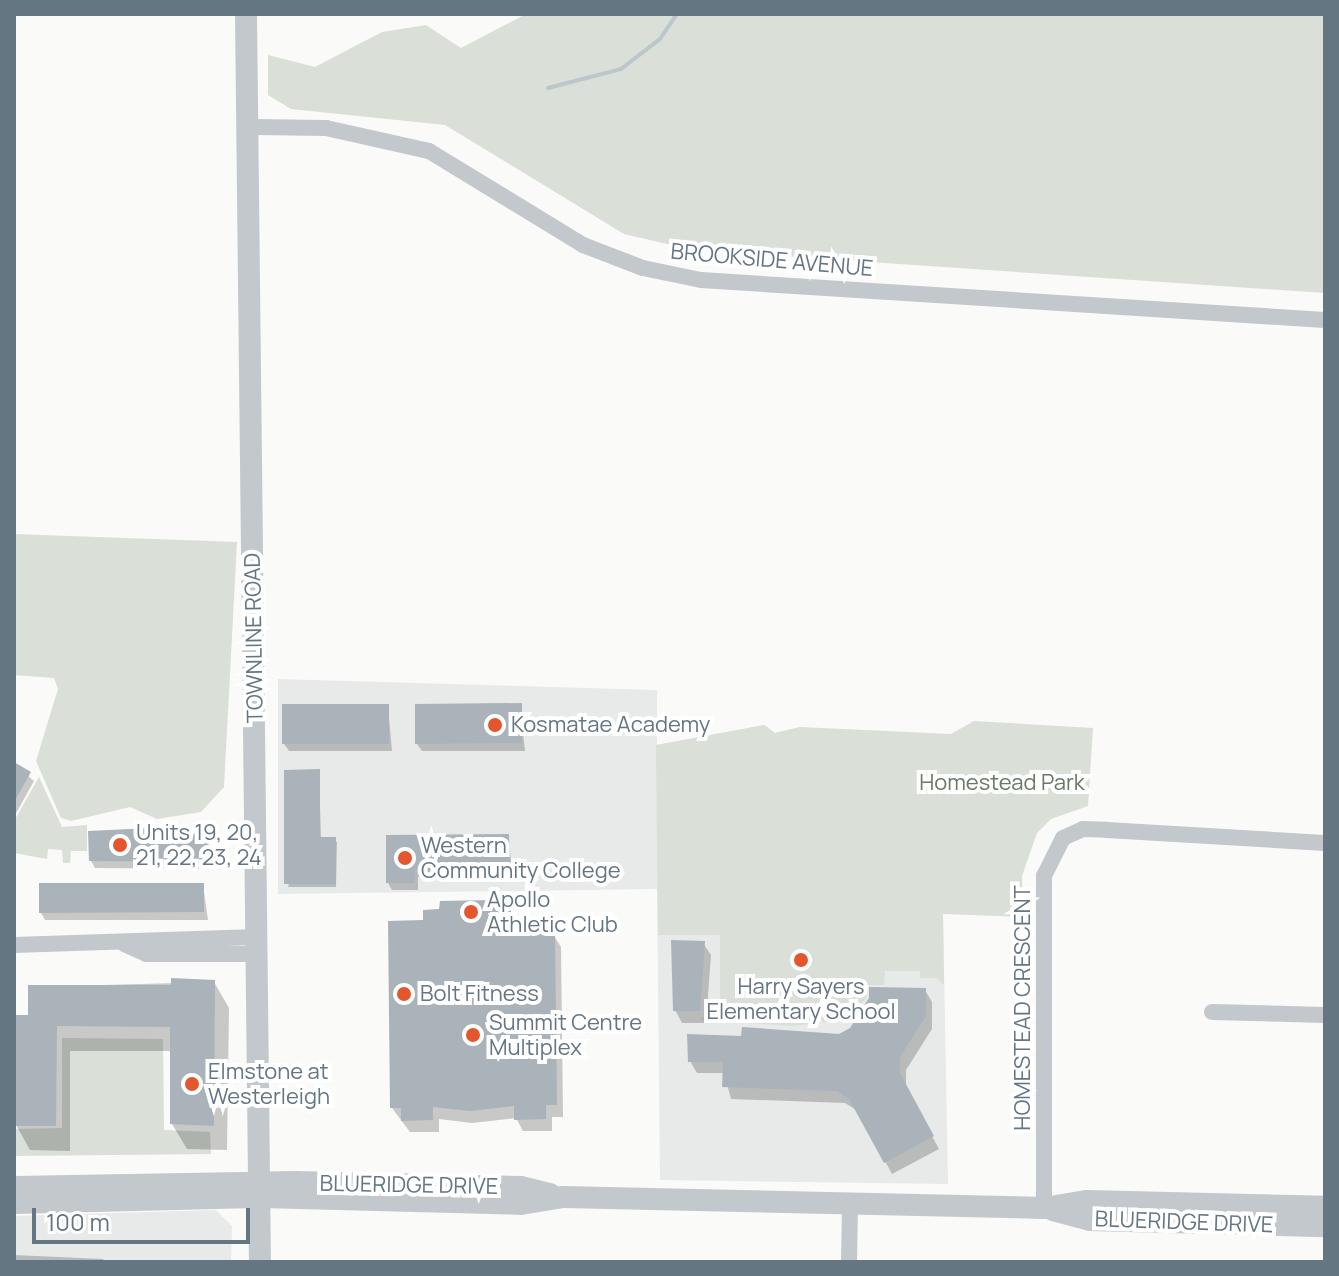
<!DOCTYPE html>
<style>
body{margin:0}
#map{position:relative;width:1339px;height:1276px;overflow:hidden;background:#fafaf8;font-family:Manrope,sans-serif}
div>[style]{position:absolute}
[style*='--x']{left:calc(var(--x)*1px);top:calc(var(--y)*1px);width:calc(var(--w)*1px);rotate:calc(var(--a)*1deg)}
.built>*{inset:0;background:#e8e9e9}
.green>*{inset:0;background:#dadfd7}
.shadow>*{inset:0;background:#0003}
.stream>*{height:4px;margin:-2px;padding:0 2px;transform-origin:2px;border-radius:2px;background:#bbc7cb}
.building>*{inset:0;background:#aab3b9}
.minor>*{height:16px;margin:-8px;padding:0 8px;transform-origin:8px;border-radius:8px;background:#c3c8cc}
.tertiary>*{height:22px;margin:-11px;padding:0 11px;transform-origin:11px;border-radius:11px;background:#c3c8cc}
.dots>*{width:22px;height:22px;translate:-50% -50%;box-sizing:border-box;border:4px solid #fff;border-radius:50%}
span{translate:-50% -50%;white-space:nowrap;text-align:center;line-height:1.15;-webkit-text-stroke:8px #fff;paint-order:stroke}
.street-label{font-size:22px;color:#657683}
.poi-label{font-size:22px;color:#657683}
.left{translate:0 -50%;text-align:left}
.park-label{font-size:22px;color:#687a64}
.frame{position:absolute;inset:0;border:16px solid #657683;pointer-events:none}
.scale{position:absolute;left:32px;top:1208px;width:218px;height:36px;box-sizing:border-box;border:4px solid #657683;border-top:0;padding-left:10px;font-size:24px;line-height:28px;white-space:nowrap;color:#657683;-webkit-text-stroke:6px #fff;paint-order:stroke}
</style>
<div id="map">
<div class="built">
<div style="clip-path:polygon(278px 679px,657px 690px,657px 745px,764px 725px,775px 733px,800px 727px,943px 914px,948px 1184px,660px 1180px,657px 889px,278px 894px)"></div>
<div style="clip-path:polygon(216px 1210px,232px 1226px,231px 1262px,14px 1262px,14px 1216px)"></div>
</div>
<div class="green">
<div style="clip-path:polygon(526px 14px,1325px 14px,1325px 293px,693px 250px,624px 234px,445px 125px,291px 109px,268px 95px,268px 55px,315px 67px,382px 32px,426px 25px,461px 48px)"></div>
<div style="clip-path:polygon(14px 534px,237px 542px,224px 787px,201px 812px,157px 819px,130px 807px,71px 821px,61px 818px,36px 761px,58px 689px,54px 678px,14px 675px)"></div>
<div style="clip-path:polygon(974px 721px,1093px 728px,1088px 806px,1051px 819px,1037px 833px,1022px 876px,1023px 917px,943px 914px,944px 985px,936px 978px,920px 978px,920px 971px,885px 971px,884px 985px,867px 985px,867px 997px,847px 1019px,794px 1026px,700px 1020px,720px 1004px,720px 935px,658px 935px,656px 745px,764px 725px,775px 733px,800px 727px,951px 734px)"></div>
<div style="clip-path:polygon(39px 777px,62px 827px,87px 825px,87px 851px,71px 851px,70px 863px,63px 863px,62px 850px,48px 849px,47px 859px,14px 853px,14px 821px)"></div>
<div style="clip-path:polygon(62px 1038px,163px 1039px,164px 1130px,210px 1132px,211px 1154px,14px 1156px,14px 1129px,62px 1128px)"></div>
</div>
<div class="shadow">
<div style="clip-path:polygon(388px 706px,392px 751px,289px 751px,284px 744px)"></div>
<div style="clip-path:polygon(520px 706px,525px 751px,422px 751px,417px 744px)"></div>
<div style="clip-path:polygon(14px 764px,34px 781px,14px 817px)"></div>
<div style="clip-path:polygon(319px 771px,321px 839px,337px 842px,336px 887px,288px 887px)"></div>
<div style="clip-path:polygon(208px 834px,211px 869px,95px 868px,91px 861px)"></div>
<div style="clip-path:polygon(508px 836px,513px 877px,418px 877px,418px 890px,392px 890px,388px 883px,388px 837px)"></div>
<div style="clip-path:polygon(203px 885px,208px 920px,45px 920px,41px 913px)"></div>
<div style="clip-path:polygon(493px 902px,515px 921px,545px 921px,561px 947px,563px 1117px,552px 1117px,552px 1131px,523px 1131px,516px 1118px,472px 1123px,439px 1119px,439px 1132px,410px 1132px,392px 1108px,425px 922px)"></div>
<div style="clip-path:polygon(703px 943px,711px 955px,706px 1023px,682px 1023px,675px 1010px)"></div>
<div style="clip-path:polygon(214px 982px,229px 1008px,227px 1150px,187px 1149px,172px 1124px,172px 1051px,70px 1051px,70px 1151px,30px 1150px,16px 1125px,14px 1022px,14px 1017px,30px 1017px,30px 987px)"></div>
<div style="clip-path:polygon(925px 990px,932px 1002px,932px 1029px,906px 1070px,906px 1087px,939px 1149px,892px 1174px,858px 1111px,845px 1103px,731px 1099px,724px 1073px,697px 1073px,690px 1061px,839px 1036px)"></div>
<div style="clip-path:polygon(14px 1255px,103px 1259px,105px 1262px,14px 1262px)"></div>
</div>
<div class="stream">
<div style="--x:548;--y:88;--w:75;--a:-14.6"></div>
<div style="--x:621;--y:69;--w:49;--a:-37.6"></div>
<div style="--x:660;--y:39;--w:30;--a:-56"></div>
</div>
<div class="building">
<div style="clip-path:polygon(522px 703px,522px 743px,415px 744px,415px 704px)"></div>
<div style="clip-path:polygon(282px 704px,389px 704px,389px 744px,282px 744px)"></div>
<div style="clip-path:polygon(14px 762px,31px 772px,14px 802px)"></div>
<div style="clip-path:polygon(320px 769px,320px 837px,336px 837px,336px 884px,284px 884px,284px 770px)"></div>
<div style="clip-path:polygon(152px 828px,209px 832px,207px 862px,89px 861px,88px 831px)"></div>
<div style="clip-path:polygon(509px 834px,510px 869px,415px 870px,415px 883px,386px 883px,386px 835px)"></div>
<div style="clip-path:polygon(39px 883px,204px 883px,204px 912px,39px 913px)"></div>
<div style="clip-path:polygon(494px 900px,494px 909px,511px 909px,511px 919px,546px 919px,555px 933px,557px 1105px,546px 1105px,546px 1119px,514px 1120px,514px 1106px,470px 1111px,433px 1107px,433px 1120px,401px 1121px,401px 1108px,390px 1108px,388px 921px,423px 920px,423px 910px,439px 909px,440px 901px)"></div>
<div style="clip-path:polygon(671px 940px,705px 941px,700px 1011px,673px 1011px)"></div>
<div style="clip-path:polygon(171px 978px,215px 980px,214px 1126px,170px 1124px,170px 1027px,57px 1026px,56px 1126px,14px 1126px,14px 1015px,28px 1015px,28px 985px,171px 985px)"></div>
<div style="clip-path:polygon(869px 987px,926px 988px,926px 1016px,900px 1057px,900px 1073px,934px 1136px,884px 1163px,849px 1099px,837px 1091px,722px 1087px,723px 1062px,688px 1062px,687px 1034px,741px 1036px,742px 1027px,839px 1034px,850px 1028px,869px 998px)"></div>
</div>
<div class="minor">
<div style="--x:247;--y:127;--w:79;--a:0.7"></div>
<div style="--x:326;--y:128;--w:106;--a:12.6"></div>
<div style="--x:429;--y:151;--w:180;--a:31.4"></div>
<div style="--x:583;--y:245;--w:64;--a:21"></div>
<div style="--x:643;--y:268;--w:59;--a:11.7"></div>
<div style="--x:701;--y:280;--w:625;--a:3.67"></div>
<div style="--x:124;--y:944;--w:24;--a:24"></div>
<div style="--x:146;--y:954;--w:113;--a:0"></div>
<div style="--x:14;--y:945;--w:244;--a:-1.9"></div>
<div style="--x:1212;--y:1012;--w:113;--a:1.5"></div>
<div style="--x:1044;--y:1208;--w:332;--a:-90"></div>
<div style="--x:1044;--y:876;--w:42;--a:-63.4"></div>
<div style="--x:1063;--y:838;--w:22;--a:-24"></div>
<div style="--x:1083;--y:829;--w:24;--a:2"></div>
<div style="--x:1107;--y:830;--w:218;--a:3.4"></div>
<div style="--x:849;--y:1262;--w:59;--a:-89"></div>
</div>
<div class="tertiary">
<div style="--x:246;--y:14;--w:1248;--a:89.36"></div>
<div style="--x:14;--y:1187;--w:282;--a:-1"></div>
<div style="--x:296;--y:1182;--w:225;--a:1.3"></div>
<div style="--x:521;--y:1187;--w:30;--a:14"></div>
<div style="--x:14;--y:1203;--w:247;--a:-1.4"></div>
<div style="--x:261;--y:1197;--w:260;--a:1.5"></div>
<div style="--x:521;--y:1204;--w:43;--a:-9.5"></div>
<div style="--x:563;--y:1197;--w:481;--a:1.3"></div>
<div style="--x:1044;--y:1208;--w:44;--a:-9.2"></div>
<div style="--x:1087;--y:1201;--w:238;--a:1.4"></div>
<div style="--x:1053;--y:1210;--w:38;--a:15"></div>
<div style="--x:1090;--y:1220;--w:235;--a:1.5"></div>
</div>
<div class="dots">
<div style="left:495px;top:725px;background:#e4572e"></div>
<div style="left:120px;top:845px;background:#e4572e"></div>
<div style="left:405px;top:858px;background:#e4572e"></div>
<div style="left:471px;top:912px;background:#e4572e"></div>
<div style="left:801px;top:960px;background:#e4572e"></div>
<div style="left:404px;top:994px;background:#e4572e"></div>
<div style="left:473px;top:1035px;background:#e4572e"></div>
<div style="left:192px;top:1084px;background:#e4572e"></div>
</div>
<div class="street-label">
<span style="left:772px;top:260px;rotate:5deg">BROOKSIDE AVENUE</span>
<span style="left:254px;top:638px;rotate:-91deg">TOWNLINE ROAD</span>
<span style="left:1023px;top:1008px;rotate:-90deg">HOMESTEAD CRESCENT</span>
<span style="left:409px;top:1185px;rotate:1deg">BLUERIDGE DRIVE</span>
<span style="left:1184px;top:1222px;rotate:2deg">BLUERIDGE DRIVE</span>
</div>
<div class="poi-label">
<span class="left" style="left:511px;top:725px">Kosmatae Academy</span>
<span class="left" style="left:136px;top:845px">Units 19, 20,<br>21, 22, 23, 24</span>
<span class="left" style="left:421px;top:858px">Western<br>Community College</span>
<span class="left" style="left:487px;top:912px">Apollo<br>Athletic Club</span>
<span style="left:801px;top:999px">Harry Sayers<br>Elementary School</span>
<span class="left" style="left:420px;top:994px">Bolt Fitness</span>
<span class="left" style="left:489px;top:1035px">Summit Centre<br>Multiplex</span>
<span class="left" style="left:208px;top:1084px">Elmstone at<br>Westerleigh</span>
</div>
<div class="park-label">
<span style="left:1002px;top:783px">Homestead Park</span>
</div>
<div class="frame"></div>
<div class="scale">100 m</div>
</div>
